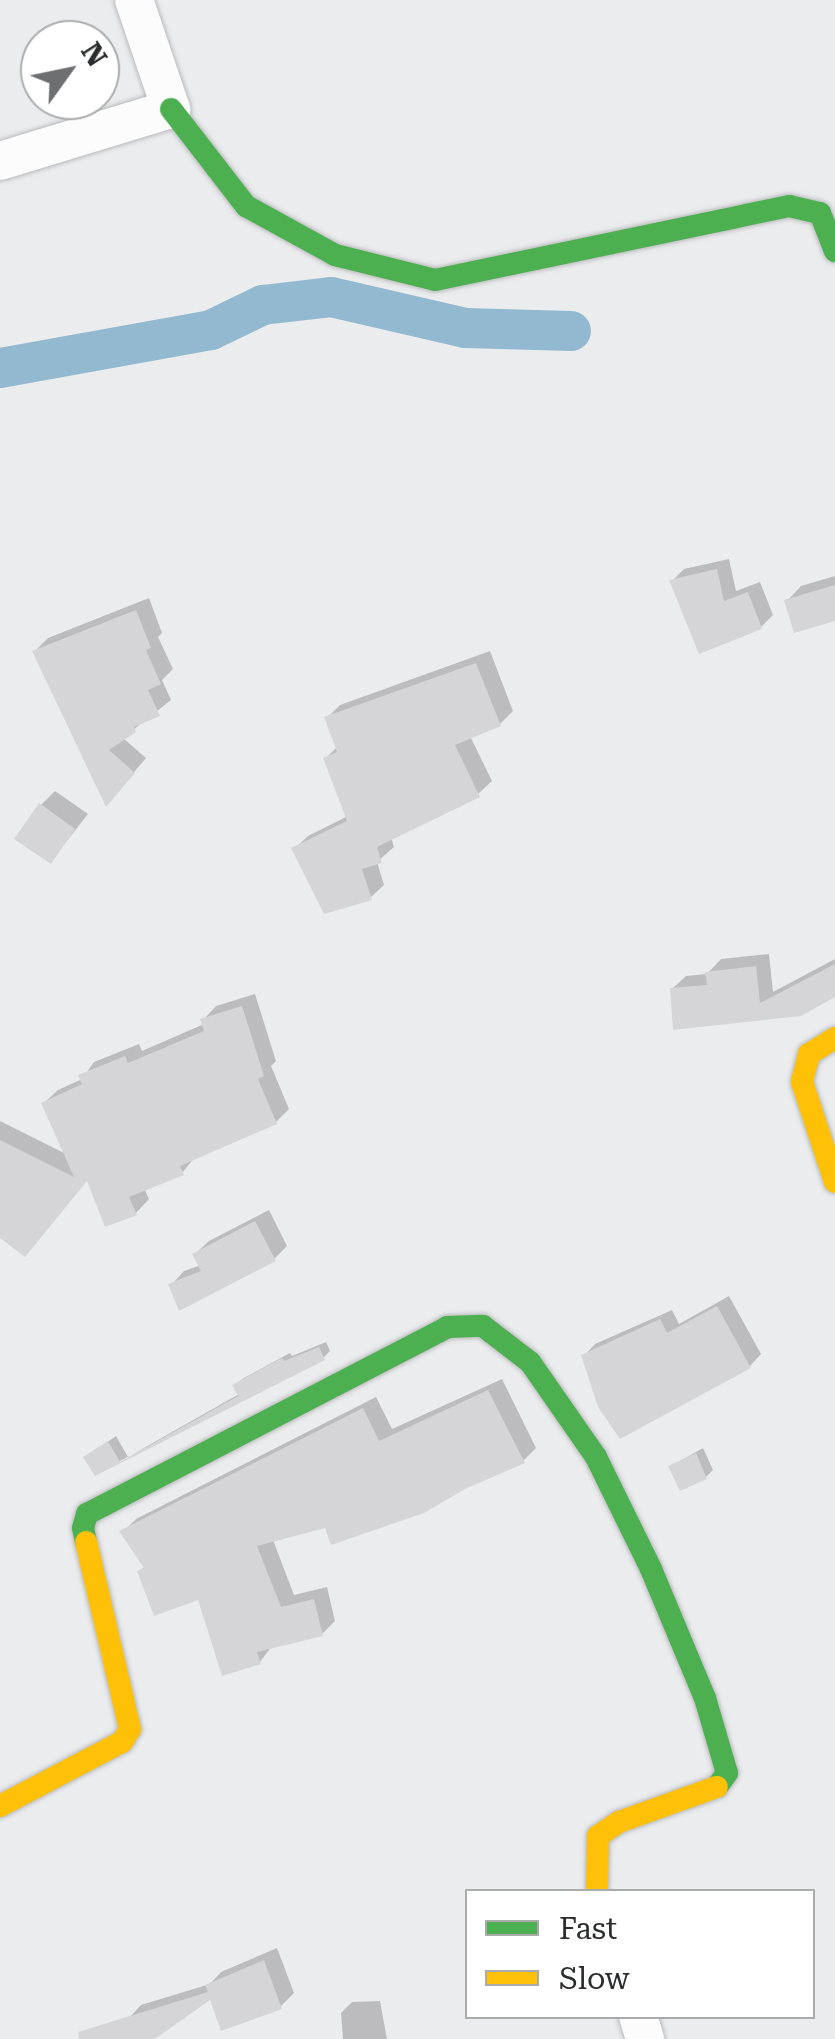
<!DOCTYPE html>
<style>
body{margin:0}
#map{position:relative;width:835px;height:2039px;overflow:hidden;background:#ebecee;font-family:"Roboto Serif",serif}
div>[style]{position:absolute}
[style*='--x']{left:calc(var(--x)*1px);top:calc(var(--y)*1px);width:calc(var(--w)*1px);rotate:calc(var(--a)*1deg)}
.shadow>*{inset:0;background:#0003}
.canal>*{height:40px;margin:-20px;padding:0 20px;transform-origin:20px;border-radius:20px;background:#92b9cf}
.building>*{inset:0;background:#d5d5d7}
.roads{filter:drop-shadow(0 0 2px #b9babb) drop-shadow(0 0 2px #b9babb)}
.street>*{height:38px;margin:-19px;padding:0 19px;transform-origin:19px;border-radius:19px;background:#fcfcfc}
.fast>*{height:22px;margin:-11px;padding:0 11px;transform-origin:11px;border-radius:11px;background:#4caf50}
.slow>*{height:22px;margin:-11px;padding:0 11px;transform-origin:11px;border-radius:11px;background:#ffc107}
span{translate:-50% -50%;white-space:nowrap;text-align:center;line-height:1.15;-webkit-text-stroke:9px #fff;paint-order:stroke}
.legend{position:absolute;left:465px;top:1889px;width:350px;height:130px;box-sizing:border-box;background:#fff;border:2px solid #aaabab;margin:0;padding:12px 18px;list-style:none;font-size:30px;color:#2b2c2d}
.legend li{display:flex;align-items:center;gap:20px;height:50px}
.legend b{width:50px;border:2px solid #aaabab}
.north{position:absolute;left:20px;top:20px;width:100px;height:100px;box-sizing:border-box;background:#fff;border:2px solid #aaabab;border-radius:50%;rotate:57deg;font-size:28px;font-weight:700;line-height:40px;text-align:center;color:#2b2c2d}
.north::after{content:'';display:block;margin:auto;width:35px;height:45px;background:#6e6f71;clip-path:polygon(50% 0,100% 100%,50% 72%,0 100%)}
</style>
<div id="map">
<div class="shadow">
<div style="clip-path:polygon(729px 559px,736px 591px,760px 582px,773px 615px,761px 627px,672px 581px,684px 569px)"></div>
<div style="clip-path:polygon(835px 576px,835px 618px,787px 601px,801px 586px)"></div>
<div style="clip-path:polygon(149px 598px,162px 633px,158px 637px,173px 669px,162px 680px,171px 700px,123px 738px,146px 758px,119px 790px,35px 651px,48px 638px)"></div>
<div style="clip-path:polygon(490px 651px,513px 711px,500px 724px,470px 736px,492px 781px,478px 794px,391px 837px,394px 847px,377px 862px,384px 885px,370px 898px,294px 849px,308px 836px,348px 816px,326px 758px,338px 746px,327px 718px,340px 705px)"></div>
<div style="clip-path:polygon(55px 791px,88px 814px,51px 861px,41px 805px)"></div>
<div style="clip-path:polygon(769px 954px,773px 992px,835px 959px,835px 995px,676px 1027px,672px 989px,686px 976px,707px 974px,721px 959px)"></div>
<div style="clip-path:polygon(255px 994px,276px 1061px,271px 1066px,289px 1109px,276px 1122px,195px 1157px,182px 1173px,144px 1188px,149px 1199px,136px 1213px,88px 1178px,0 1234px,0 1121px,66px 1154px,44px 1103px,58px 1090px,82px 1079px,94px 1062px,139px 1044px,142px 1051px,204px 1024px,203px 1020px,216px 1006px)"></div>
<div style="clip-path:polygon(269px 1210px,287px 1246px,274px 1259px,171px 1285px,184px 1271px,201px 1265px,195px 1254px,209px 1241px)"></div>
<div style="clip-path:polygon(729px 1296px,761px 1354px,750px 1366px,621px 1436px,584px 1356px,595px 1344px,672px 1310px,679px 1324px)"></div>
<div style="clip-path:polygon(326px 1342px,330px 1351px,323px 1358px,96px 1473px,86px 1457px,116px 1436px,128px 1457px,239px 1394px,235px 1386px,242px 1379px,290px 1353px,292px 1356px)"></div>
<div style="clip-path:polygon(502px 1379px,536px 1448px,523px 1461px,273px 1540px,294px 1595px,327px 1587px,335px 1621px,322px 1634px,272px 1646px,260px 1662px,199px 1596px,139px 1572px,145px 1566px,123px 1532px,136px 1519px,376px 1397px,392px 1429px)"></div>
<div style="clip-path:polygon(703px 1448px,713px 1470px,706px 1477px,671px 1466px)"></div>
<div style="clip-path:polygon(277px 1948px,294px 1993px,281px 2006px,222px 2028px,212px 1996px,151px 2039px,143px 2039px,129px 2018px,141px 2005px,210px 1984px,221px 1972px)"></div>
<div style="clip-path:polygon(380px 2001px,387px 2039px,343px 2039px,341px 2013px,352px 2002px)"></div>
</div>
<div class="canal">
<div style="--x:0;--y:368;--w:214;--a:-10.2"></div>
<div style="--x:211;--y:330;--w:58;--a:-25.7"></div>
<div style="--x:263;--y:305;--w:68;--a:-6.7"></div>
<div style="--x:331;--y:297;--w:138;--a:13"></div>
<div style="--x:465;--y:328;--w:106;--a:1.6"></div>
</div>
<div class="building">
<div style="clip-path:polygon(717px 569px,724px 601px,748px 592px,762px 629px,699px 654px,669px 580px)"></div>
<div style="clip-path:polygon(835px 585px,835px 621px,794px 633px,784px 600px)"></div>
<div style="clip-path:polygon(136px 610px,151px 648px,146px 650px,161px 684px,148px 690px,160px 716px,134px 727px,136px 732px,109px 750px,135px 773px,106px 807px,32px 651px)"></div>
<div style="clip-path:polygon(476px 663px,501px 726px,455px 745px,480px 797px,377px 847px,382px 863px,362px 869px,372px 900px,324px 914px,291px 848px,347px 821px,323px 758px,337px 752px,324px 717px)"></div>
<div style="clip-path:polygon(39px 803px,75px 829px,51px 864px,14px 839px)"></div>
<div style="clip-path:polygon(835px 964px,835px 997px,801px 1016px,673px 1030px,670px 988px,707px 985px,705px 972px,756px 966px,760px 1003px)"></div>
<div style="clip-path:polygon(242px 1006px,264px 1076px,258px 1079px,277px 1124px,180px 1166px,184px 1175px,129px 1197px,137px 1215px,105px 1227px,87px 1181px,25px 1257px,0 1238px,0 1140px,74px 1177px,41px 1103px,82px 1084px,78px 1075px,125px 1056px,128px 1063px,204px 1031px,200px 1019px)"></div>
<div style="clip-path:polygon(255px 1221px,276px 1261px,179px 1311px,168px 1284px,201px 1271px,192px 1254px)"></div>
<div style="clip-path:polygon(717px 1306px,751px 1368px,620px 1439px,598px 1407px,581px 1355px,660px 1319px,667px 1333px)"></div>
<div style="clip-path:polygon(319px 1347px,325px 1360px,95px 1476px,83px 1457px,108px 1441px,120px 1462px,238px 1396px,232px 1385px,282px 1358px,284px 1361px)"></div>
<div style="clip-path:polygon(488px 1390px,525px 1463px,465px 1489px,424px 1513px,331px 1545px,325px 1528px,257px 1546px,281px 1607px,314px 1599px,323px 1636px,257px 1652px,261px 1664px,222px 1676px,198px 1600px,154px 1616px,137px 1571px,144px 1568px,119px 1531px,363px 1408px,379px 1441px)"></div>
<div style="clip-path:polygon(696px 1453px,707px 1479px,680px 1491px,668px 1466px)"></div>
<div style="clip-path:polygon(264px 1960px,282px 2009px,221px 2031px,210px 2000px,155px 2039px,79px 2039px,78px 2032px,208px 1992px,205px 1985px)"></div>
</div>
<div class="roads">
<div class="street">
<div style="--x:0;--y:161;--w:179;--a:-16.9"></div>
<div style="--x:171;--y:109;--w:115;--a:-108.7"></div>
<div style="--x:638;--y:2016;--w:24;--a:73"></div>
</div>
<div class="fast">
<div style="--x:171;--y:109;--w:123;--a:52.3"></div>
<div style="--x:246;--y:206;--w:102;--a:28.8"></div>
<div style="--x:335;--y:255;--w:103;--a:14"></div>
<div style="--x:435;--y:280;--w:362;--a:-11.8"></div>
<div style="--x:789;--y:206;--w:32;--a:13"></div>
<div style="--x:820;--y:213;--w:41;--a:68.5"></div>
<div style="--x:86;--y:1542;--w:14;--a:-102"></div>
<div style="--x:83;--y:1528;--w:15;--a:-74"></div>
<div style="--x:87;--y:1514;--w:406;--a:-27.4"></div>
<div style="--x:447;--y:1327;--w:36;--a:-2"></div>
<div style="--x:483;--y:1326;--w:59;--a:37.5"></div>
<div style="--x:530;--y:1362;--w:116;--a:55.2"></div>
<div style="--x:596;--y:1457;--w:125;--a:63.8"></div>
<div style="--x:651;--y:1569;--w:140;--a:67.3"></div>
<div style="--x:705;--y:1698;--w:78;--a:73.7"></div>
<div style="--x:727;--y:1773;--w:17;--a:126"></div>
</div>
<div class="slow">
<div style="--x:835;--y:1038;--w:31;--a:148"></div>
<div style="--x:809;--y:1054;--w:29;--a:104"></div>
<div style="--x:802;--y:1082;--w:105;--a:71.7"></div>
<div style="--x:0;--y:1806;--w:138;--a:-27.7"></div>
<div style="--x:122;--y:1742;--w:15;--a:-58"></div>
<div style="--x:130;--y:1729;--w:192;--a:-103.2"></div>
<div style="--x:597;--y:1892;--w:56;--a:-89"></div>
<div style="--x:598;--y:1836;--w:25;--a:-34"></div>
<div style="--x:619;--y:1822;--w:104;--a:-19.7"></div>
</div>
</div>
<ul class="legend">
<li><b style="height:12px;background:#4caf50"></b>Fast</li>
<li><b style="height:12px;background:#ffc107"></b>Slow</li>
</ul>
<div class="north">N</div>
</div>
